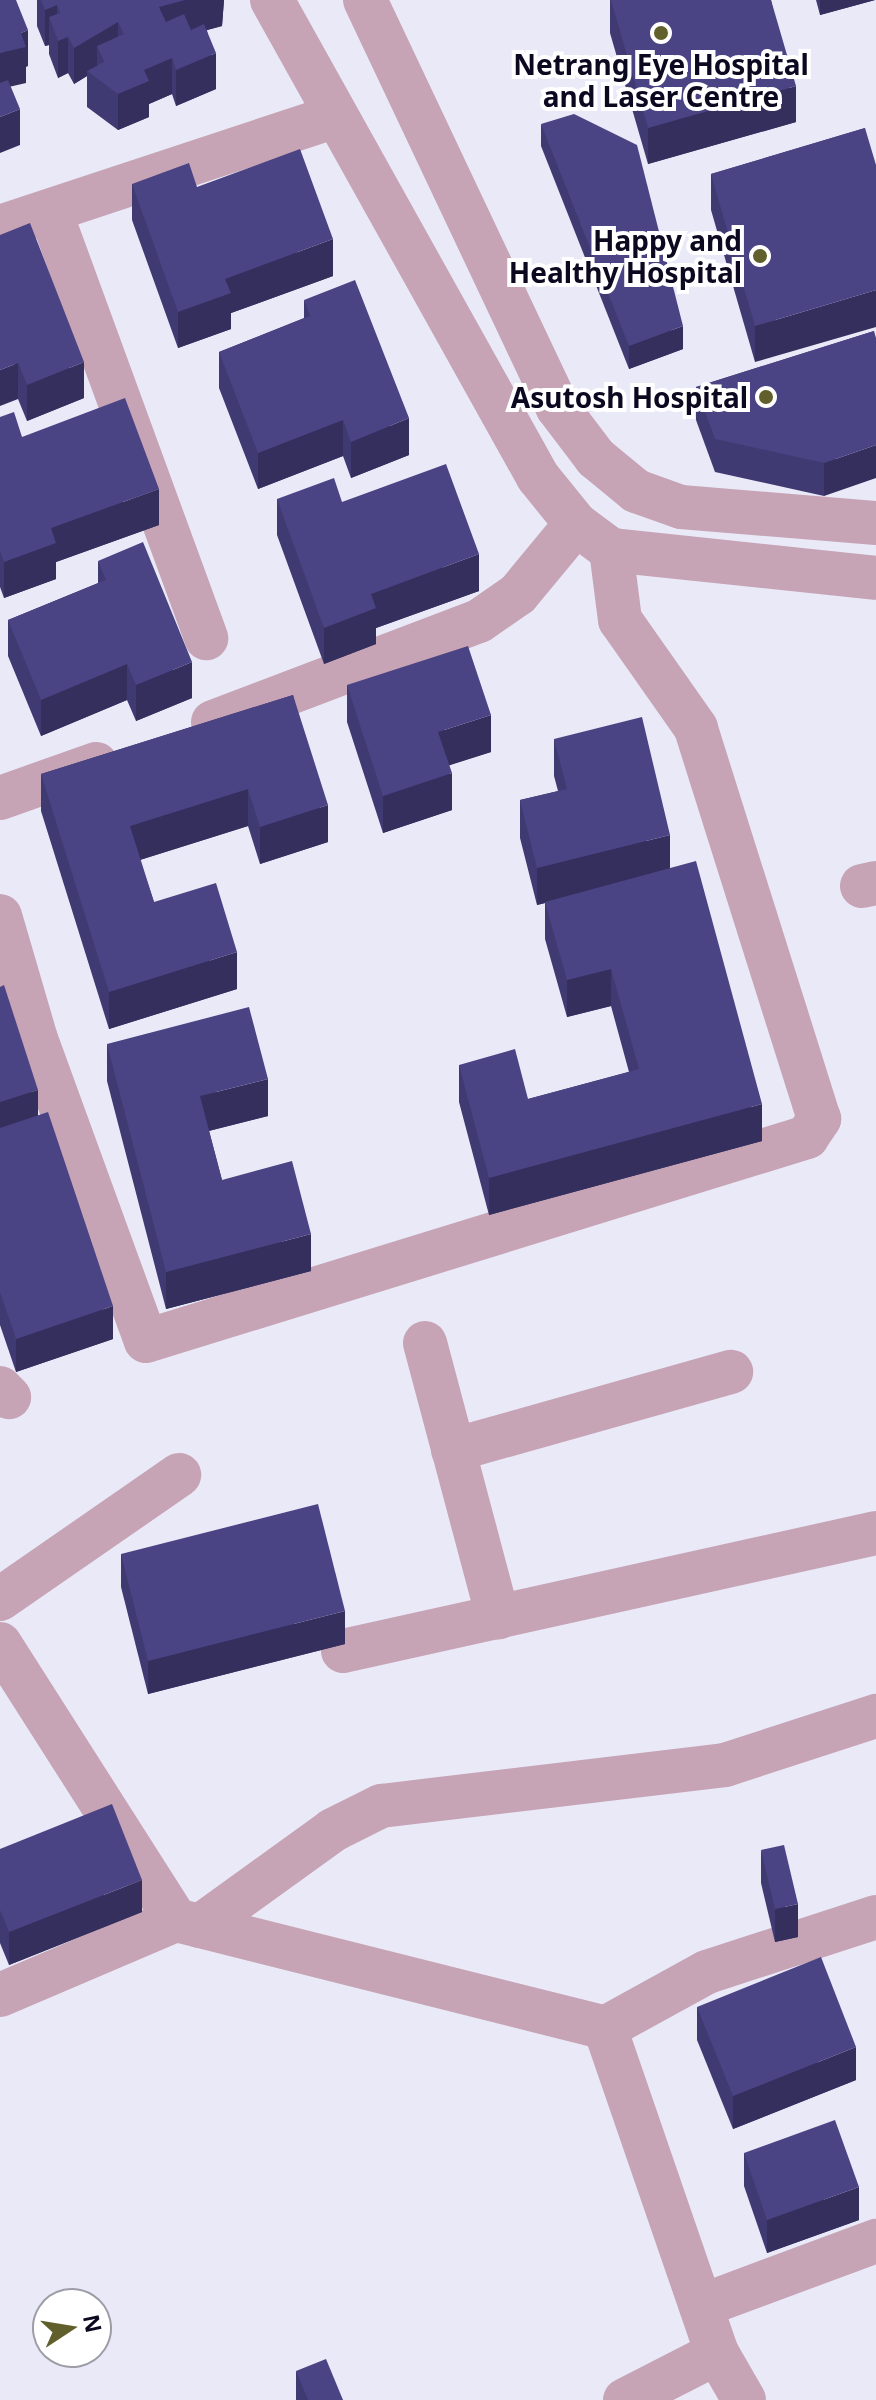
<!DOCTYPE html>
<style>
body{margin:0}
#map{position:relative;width:876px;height:2400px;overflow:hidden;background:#e9e9f8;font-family:"Noto Sans",sans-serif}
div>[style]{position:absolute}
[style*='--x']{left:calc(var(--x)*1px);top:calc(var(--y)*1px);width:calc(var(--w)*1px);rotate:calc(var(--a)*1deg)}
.minor>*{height:44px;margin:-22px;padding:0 22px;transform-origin:22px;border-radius:22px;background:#c6a3b5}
.tertiary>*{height:44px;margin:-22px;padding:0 22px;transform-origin:22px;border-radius:22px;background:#c6a3b5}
.wall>*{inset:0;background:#403a72}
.shaded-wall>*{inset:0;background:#342f5c}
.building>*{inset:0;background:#4a4384}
.dots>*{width:22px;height:22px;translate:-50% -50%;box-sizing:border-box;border:4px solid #fff;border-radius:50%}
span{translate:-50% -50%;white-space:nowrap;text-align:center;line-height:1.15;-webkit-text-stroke:8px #fff;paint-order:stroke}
.poi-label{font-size:28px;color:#0c0820;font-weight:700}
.right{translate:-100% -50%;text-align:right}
.north{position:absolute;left:32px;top:2288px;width:80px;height:80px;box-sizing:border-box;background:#fff;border:2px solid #9e9ca6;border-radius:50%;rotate:78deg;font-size:22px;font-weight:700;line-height:32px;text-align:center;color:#0c0820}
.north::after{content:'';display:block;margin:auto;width:28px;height:36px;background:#615f2b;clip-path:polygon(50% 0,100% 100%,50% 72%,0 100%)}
</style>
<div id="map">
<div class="minor">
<div style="--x:50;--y:211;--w:455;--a:69.9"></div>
<div style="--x:0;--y:227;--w:351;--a:-18.3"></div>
<div style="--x:213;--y:722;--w:285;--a:-20.8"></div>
<div style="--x:479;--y:621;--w:47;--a:-34.7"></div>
<div style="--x:518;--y:594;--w:91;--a:-50.4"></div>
<div style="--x:0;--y:798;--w:102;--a:-19.5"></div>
<div style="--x:862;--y:886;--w:14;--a:-12"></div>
<div style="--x:0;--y:916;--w:128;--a:73.7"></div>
<div style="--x:36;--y:1039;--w:321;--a:70"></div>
<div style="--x:146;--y:1341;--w:692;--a:-17.15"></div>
<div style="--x:807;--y:1137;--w:22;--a:-56"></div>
<div style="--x:819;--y:1119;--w:410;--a:-107.5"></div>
<div style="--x:696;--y:728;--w:132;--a:-125.1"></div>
<div style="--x:620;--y:620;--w:71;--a:-97.3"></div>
<div style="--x:425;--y:1343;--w:284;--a:75.1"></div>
<div style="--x:0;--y:1388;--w:13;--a:45"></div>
<div style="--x:453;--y:1450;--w:289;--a:-15.7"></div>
<div style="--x:0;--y:1599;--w:218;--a:-34.7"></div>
<div style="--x:0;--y:1644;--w:327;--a:57.5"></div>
<div style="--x:343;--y:1651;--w:546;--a:-12.48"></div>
<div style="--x:200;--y:1926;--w:164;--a:-35.8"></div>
<div style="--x:333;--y:1830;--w:54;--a:-26.6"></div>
<div style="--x:381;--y:1806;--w:346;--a:-6.8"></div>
<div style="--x:725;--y:1765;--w:159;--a:-18"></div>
<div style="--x:0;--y:1995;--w:191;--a:-23.1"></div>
<div style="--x:176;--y:1920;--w:442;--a:14.1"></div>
<div style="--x:605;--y:2028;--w:344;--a:71"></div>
<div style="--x:717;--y:2353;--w:54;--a:60.1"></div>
<div style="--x:605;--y:2028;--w:116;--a:-28.8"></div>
<div style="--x:707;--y:1972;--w:178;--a:-18"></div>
<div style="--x:701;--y:2306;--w:187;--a:-20.4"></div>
<div style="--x:625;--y:2400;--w:103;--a:-27.1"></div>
</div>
<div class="tertiary">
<div style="--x:272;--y:0;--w:546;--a:60.85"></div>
<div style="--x:538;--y:477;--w:60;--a:51"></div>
<div style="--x:576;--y:524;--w:44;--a:36.6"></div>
<div style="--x:611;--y:550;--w:266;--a:6"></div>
<div style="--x:365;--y:0;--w:451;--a:64.7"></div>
<div style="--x:558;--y:408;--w:63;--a:52.8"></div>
<div style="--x:596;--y:458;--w:52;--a:39.5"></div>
<div style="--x:636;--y:491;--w:48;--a:19.6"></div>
<div style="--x:681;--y:507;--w:196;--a:4.7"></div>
</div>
<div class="wall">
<div style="clip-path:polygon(37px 0,224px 0,222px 26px,207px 30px,216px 89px,176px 106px,172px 94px,149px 104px,149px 117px,118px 130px,87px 107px,87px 76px,74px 84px,68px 73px,58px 78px,49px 54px,49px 45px,45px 46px,37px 26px)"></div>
<div style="clip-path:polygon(610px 0,771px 0,796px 122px,648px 164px,610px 33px)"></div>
<div style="clip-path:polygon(816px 0,875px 0,820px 15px)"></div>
<div style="clip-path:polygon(541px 124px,683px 349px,629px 369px,541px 146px)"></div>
<div style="clip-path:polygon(865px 128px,755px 362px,711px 210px,711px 174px)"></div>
<div style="clip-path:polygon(132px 184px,197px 187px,333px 276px,231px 313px,231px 329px,178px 348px,132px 220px)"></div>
<div style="clip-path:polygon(0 235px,84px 398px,27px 421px,18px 399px)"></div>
<div style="clip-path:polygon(304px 300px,409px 455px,351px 478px,343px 456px,258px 489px,219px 388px,219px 352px,304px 318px)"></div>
<div style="clip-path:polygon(874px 331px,824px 496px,715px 472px,696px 420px,696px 387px)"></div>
<div style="clip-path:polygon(0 417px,22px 437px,159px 525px,56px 562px,56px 579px,4px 598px,0 587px)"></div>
<div style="clip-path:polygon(277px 499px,342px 502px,479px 591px,376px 628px,376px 644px,324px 664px,277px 535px)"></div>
<div style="clip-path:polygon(98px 561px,192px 698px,136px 721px,127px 700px,41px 736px,8px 656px,8px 620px,98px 583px)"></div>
<div style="clip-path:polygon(347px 685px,491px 752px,449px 765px,452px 810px,383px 833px,347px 722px)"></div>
<div style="clip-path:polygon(293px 695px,328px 842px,260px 864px,248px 826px,140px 860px,154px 902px,237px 989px,109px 1029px,41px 811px,41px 774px)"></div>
<div style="clip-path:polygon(554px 739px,670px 868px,762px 1141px,489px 1215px,459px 1102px,459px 1065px,528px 1099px,629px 1072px,611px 1006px,567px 1017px,545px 939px,545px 903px,537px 905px,520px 838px,520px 800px,558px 791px,554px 776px)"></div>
<div style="clip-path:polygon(0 987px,38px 1115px,113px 1339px,16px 1372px,0 1325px)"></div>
<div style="clip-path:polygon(107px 1044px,268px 1116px,209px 1131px,222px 1180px,311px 1271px,166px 1309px,107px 1081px)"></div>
<div style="clip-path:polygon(121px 1554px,345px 1644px,148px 1694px,121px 1587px)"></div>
<div style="clip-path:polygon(0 1849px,142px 1912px,9px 1965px,0 1943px)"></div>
<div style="clip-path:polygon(761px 1850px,798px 1937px,775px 1942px,761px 1883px)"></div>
<div style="clip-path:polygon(697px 2007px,856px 2080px,733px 2129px,697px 2040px)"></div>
<div style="clip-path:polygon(744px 2153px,859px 2220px,767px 2253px,744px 2186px)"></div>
<div style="clip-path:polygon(296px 2371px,343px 2400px,296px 2400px)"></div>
</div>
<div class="shaded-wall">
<div style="clip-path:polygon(185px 0,224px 0,222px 26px,159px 43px,159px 7px)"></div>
<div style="clip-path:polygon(820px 0,875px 0,820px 15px)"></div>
<div style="clip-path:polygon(57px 5px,57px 38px,49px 17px,49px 45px,45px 46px,45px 10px)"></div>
<div style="clip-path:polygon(118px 22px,118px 58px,104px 62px,97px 46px,97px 70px,87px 71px,87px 76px,74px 84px,74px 48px)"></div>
<div style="clip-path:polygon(28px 30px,28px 66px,26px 67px,26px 83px,0 89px,0 53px,21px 33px)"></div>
<div style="clip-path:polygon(68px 37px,68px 73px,58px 78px,58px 41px)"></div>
<div style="clip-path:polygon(216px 53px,216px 89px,176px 106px,176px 70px)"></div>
<div style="clip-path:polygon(172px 58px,172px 94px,149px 104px,149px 117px,118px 130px,118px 94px,144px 70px)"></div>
<div style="clip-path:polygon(796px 86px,796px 122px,648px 164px,648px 128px)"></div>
<div style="clip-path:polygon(20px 109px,20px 145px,0 153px,0 117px)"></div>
<div style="clip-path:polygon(333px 239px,333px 276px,231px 313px,231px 329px,178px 348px,178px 312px,225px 279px)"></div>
<div style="clip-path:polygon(876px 290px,876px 327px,755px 362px,755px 326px)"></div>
<div style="clip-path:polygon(683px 326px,683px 349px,629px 369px,629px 346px)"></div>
<div style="clip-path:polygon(84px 362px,84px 398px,27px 421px,27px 385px)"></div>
<div style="clip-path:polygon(18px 363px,18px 399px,0 406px,0 370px)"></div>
<div style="clip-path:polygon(409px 418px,409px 455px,351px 478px,351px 442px)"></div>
<div style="clip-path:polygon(343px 420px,343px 456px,258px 489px,258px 453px)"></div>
<div style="clip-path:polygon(876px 445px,876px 478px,824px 496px,824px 463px)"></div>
<div style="clip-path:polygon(159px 489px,159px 525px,56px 562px,56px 579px,4px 598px,4px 562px,51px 528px)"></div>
<div style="clip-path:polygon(479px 554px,479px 591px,376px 628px,376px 644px,324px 664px,324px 628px,371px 594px)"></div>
<div style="clip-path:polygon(192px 662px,192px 698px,136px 721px,136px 685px)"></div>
<div style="clip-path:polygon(127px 664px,127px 700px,41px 736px,41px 700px)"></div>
<div style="clip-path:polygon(491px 715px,491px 752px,438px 769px,438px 732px)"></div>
<div style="clip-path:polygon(452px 773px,452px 810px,383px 833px,383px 796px)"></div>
<div style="clip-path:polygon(248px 789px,248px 826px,130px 863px,130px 826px)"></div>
<div style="clip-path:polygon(328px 805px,328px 842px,260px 864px,260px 827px)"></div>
<div style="clip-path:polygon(670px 835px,670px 872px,537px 905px,537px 868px)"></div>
<div style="clip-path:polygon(237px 952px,237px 989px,109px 1029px,109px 992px)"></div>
<div style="clip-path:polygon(611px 969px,611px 1006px,567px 1017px,567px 980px)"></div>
<div style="clip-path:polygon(268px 1079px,268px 1116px,200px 1133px,200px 1096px)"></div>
<div style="clip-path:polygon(38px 1090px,38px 1123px,0 1135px,0 1102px)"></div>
<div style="clip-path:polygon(762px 1104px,762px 1141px,489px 1215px,489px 1178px)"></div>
<div style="clip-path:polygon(311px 1234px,311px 1271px,166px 1309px,166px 1272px)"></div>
<div style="clip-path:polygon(113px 1306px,113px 1339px,16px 1372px,16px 1339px)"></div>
<div style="clip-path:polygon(345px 1611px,345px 1644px,148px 1694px,148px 1661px)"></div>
<div style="clip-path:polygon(142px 1880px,142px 1912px,9px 1965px,9px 1932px)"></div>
<div style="clip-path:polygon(798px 1904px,798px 1937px,775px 1942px,775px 1909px)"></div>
<div style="clip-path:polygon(856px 2047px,856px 2080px,733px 2129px,733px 2096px)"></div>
<div style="clip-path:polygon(859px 2187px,859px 2220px,767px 2253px,767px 2220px)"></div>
</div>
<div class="building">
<div style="clip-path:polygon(0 0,16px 0,28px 30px,21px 33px,26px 47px,0 53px)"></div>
<div style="clip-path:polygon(41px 0,185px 0,159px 7px,166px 22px,184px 14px,191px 30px,204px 24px,216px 53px,176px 70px,172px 58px,144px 70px,149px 81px,118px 94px,87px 71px,104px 62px,97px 46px,124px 34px,118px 22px,74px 48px,68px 37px,58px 41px,49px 17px,60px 13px,57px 5px,45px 10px)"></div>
<div style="clip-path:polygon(611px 0,771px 0,796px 86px,648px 128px)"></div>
<div style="clip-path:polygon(8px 80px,20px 109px,0 117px,0 83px)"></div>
<div style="clip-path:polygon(574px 114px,637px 145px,683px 326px,629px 346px,541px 124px)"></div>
<div style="clip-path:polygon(865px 128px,876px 165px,876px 290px,755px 326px,711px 174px)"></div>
<div style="clip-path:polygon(300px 149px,333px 239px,225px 279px,231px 293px,178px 312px,132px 184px,189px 163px,197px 187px)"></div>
<div style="clip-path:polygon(30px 223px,84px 362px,27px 385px,18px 363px,0 370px,0 235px)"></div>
<div style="clip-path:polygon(355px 280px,409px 418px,351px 442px,343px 420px,258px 453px,219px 352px,310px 316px,304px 300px)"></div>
<div style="clip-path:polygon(874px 331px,876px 338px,876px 445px,824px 463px,715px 439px,696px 387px)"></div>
<div style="clip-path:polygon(125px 398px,159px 489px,51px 528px,56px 543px,4px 562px,0 551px,0 417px,14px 412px,22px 437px)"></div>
<div style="clip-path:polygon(446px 464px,479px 554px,371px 594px,376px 608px,324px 628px,277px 499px,334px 478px,342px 502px)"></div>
<div style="clip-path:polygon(143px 542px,192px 662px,136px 685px,127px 664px,41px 700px,8px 620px,106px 580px,98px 561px)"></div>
<div style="clip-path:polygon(468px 646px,491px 715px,438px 732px,452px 773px,383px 796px,347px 685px)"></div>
<div style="clip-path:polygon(293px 695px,328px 805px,260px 827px,248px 789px,130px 826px,154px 902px,216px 883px,237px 952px,109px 992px,41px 774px)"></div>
<div style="clip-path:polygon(642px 717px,670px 835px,537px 868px,520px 800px,567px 789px,554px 739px)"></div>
<div style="clip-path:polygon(696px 861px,762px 1104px,489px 1178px,459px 1065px,515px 1049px,528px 1099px,639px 1069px,611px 969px,567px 980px,545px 902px)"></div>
<div style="clip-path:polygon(4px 985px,38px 1090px,0 1102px,0 987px)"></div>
<div style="clip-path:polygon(249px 1007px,268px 1079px,200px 1096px,222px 1180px,292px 1161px,311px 1234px,166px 1272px,107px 1044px)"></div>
<div style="clip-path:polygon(48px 1112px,113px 1306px,16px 1339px,0 1292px,0 1128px)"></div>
<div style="clip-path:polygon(318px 1504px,345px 1611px,148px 1661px,121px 1554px)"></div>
<div style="clip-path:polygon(112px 1804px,142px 1880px,9px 1932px,0 1910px,0 1849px)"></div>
<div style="clip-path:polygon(784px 1845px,798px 1904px,775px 1909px,761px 1850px)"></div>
<div style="clip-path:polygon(821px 1957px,856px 2047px,733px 2096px,697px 2007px)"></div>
<div style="clip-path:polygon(835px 2120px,859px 2187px,767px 2220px,744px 2153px)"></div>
<div style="clip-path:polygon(326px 2359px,343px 2400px,308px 2400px,296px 2371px)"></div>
</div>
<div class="dots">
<div style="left:661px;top:33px;background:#615f2b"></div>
<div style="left:760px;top:256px;background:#615f2b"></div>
<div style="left:766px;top:397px;background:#615f2b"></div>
</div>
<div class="poi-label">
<span style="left:661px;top:80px">Netrang Eye Hospital<br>and Laser Centre</span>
<span class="right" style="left:742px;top:256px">Happy and<br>Healthy Hospital</span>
<span class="right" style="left:748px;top:397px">Asutosh Hospital</span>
</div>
<div class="north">N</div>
</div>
